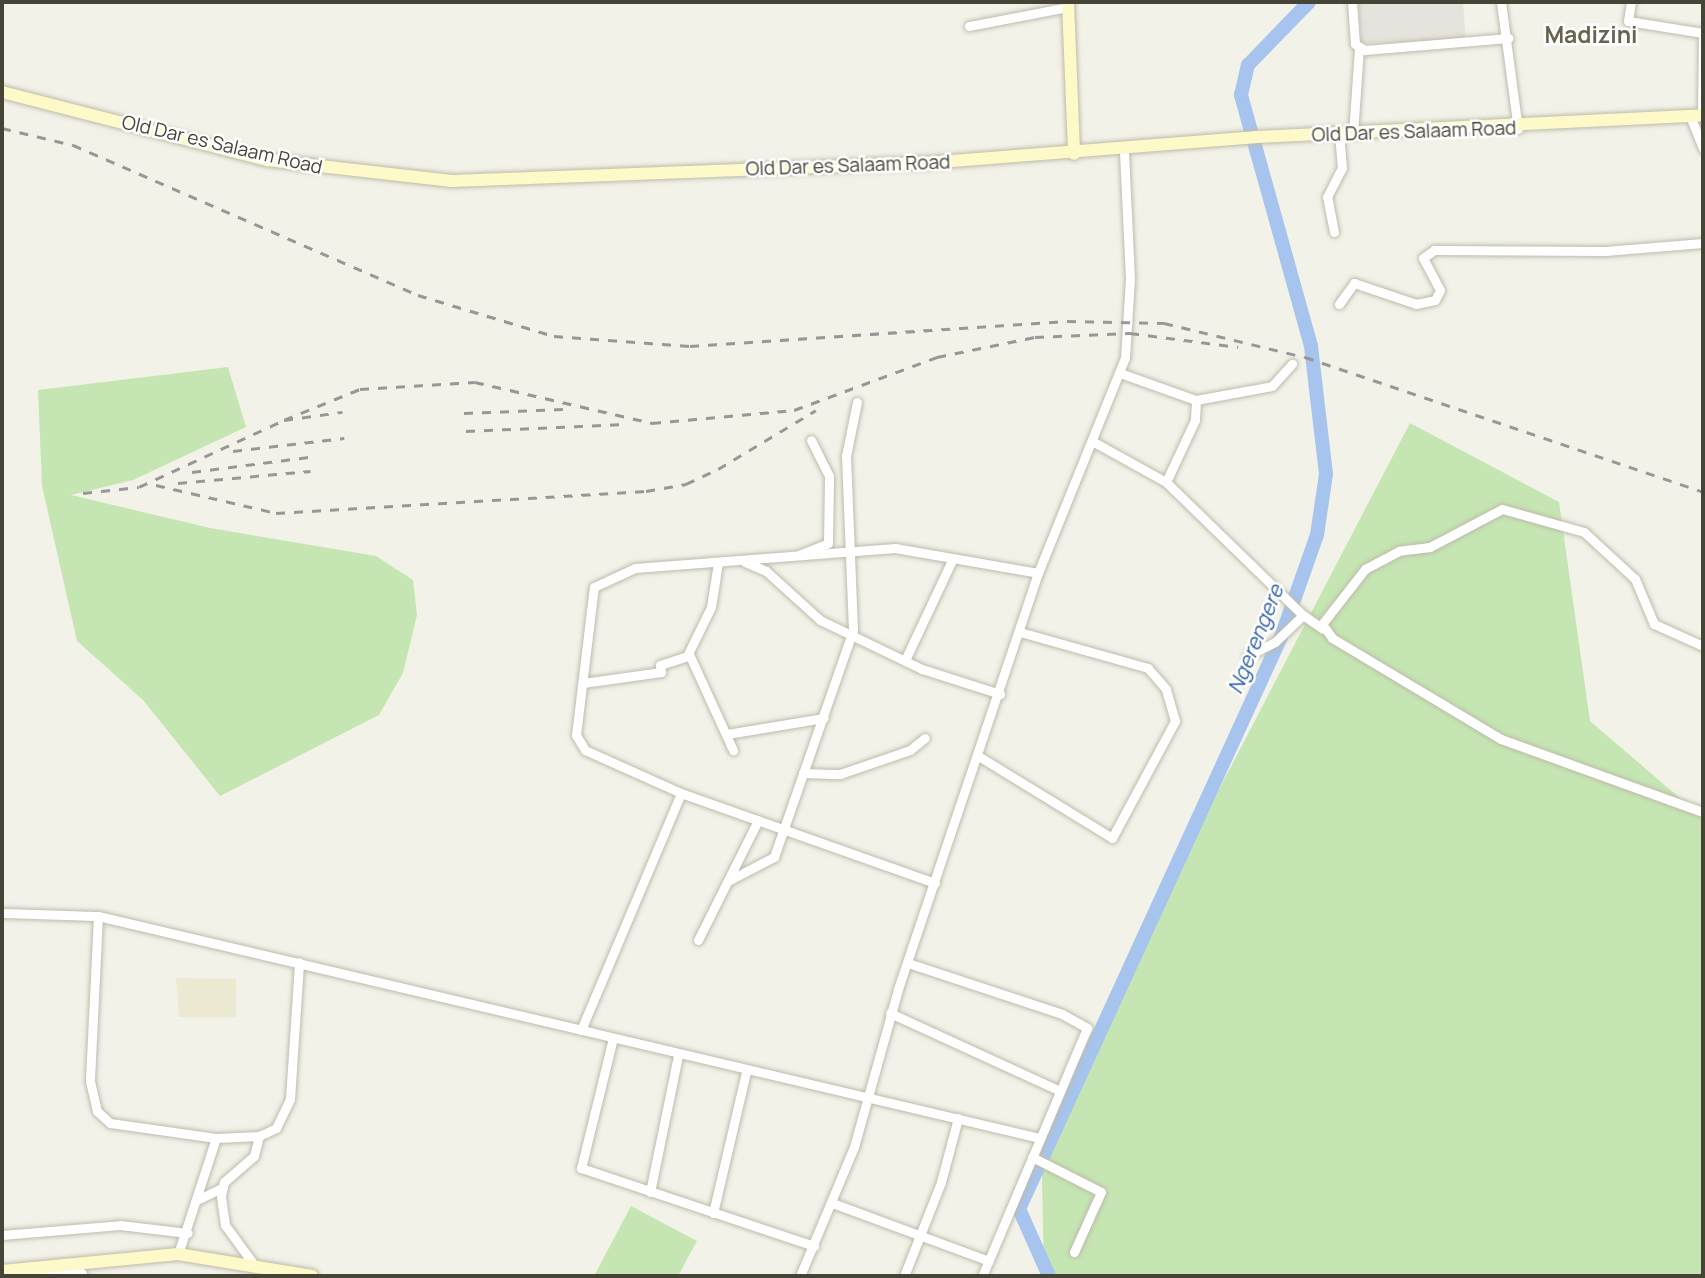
<!DOCTYPE html>
<style>
body{margin:0}
#map{position:relative;width:1705px;height:1278px;overflow:hidden;background:#f3f2e8;font-family:Manrope,sans-serif}
div>[style]{position:absolute}
[style*='--x']{left:calc(var(--x)*1px);top:calc(var(--y)*1px);width:calc(var(--w)*1px);rotate:calc(var(--a)*1deg)}
.industrial>*{inset:0;background:#e6e3dc}
.education>*{inset:0;background:#ece9d2}
.green>*{inset:0;background:#c5e6b2}
.river>*{height:14px;margin:-7px;padding:0 7px;transform-origin:7px;border-radius:7px;background:#a6c4ee}
.roads{filter:drop-shadow(0 0 2px #bebbab) drop-shadow(0 0 2px #bebbab)}
.street>*{height:9px;margin:-4.5px;padding:0 4.5px;transform-origin:4.5px;border-radius:4.5px;background:#fff}
.secondary>*{height:12px;margin:-6px;padding:0 6px;transform-origin:6px;border-radius:6px;background:#fdf9c8}
.rail>*{height:2.5px;margin-top:-1.25px;transform-origin:0;background:repeating-linear-gradient(90deg,#979797 0 9px,transparent 0 18px)}
span{translate:-50% -50%;white-space:nowrap;text-align:center;line-height:1.15;-webkit-text-stroke:5px #fff;paint-order:stroke}
.street-label{font-size:19px;color:#464337}
.water-label{font-size:21px;color:#3364af;font-style:italic}
.quarter-label{font-size:23px;color:#69634e;font-weight:700}
.frame{position:absolute;inset:0;border:4px solid #464337;pointer-events:none}
</style>
<div id="map">
<div class="industrial">
<div style="clip-path:polygon(1358px 2px,1463px 2px,1466px 41px,1362px 43px)"></div>
</div>
<div class="education">
<div style="clip-path:polygon(176px 978px,236px 979px,236px 1017px,179px 1017px)"></div>
</div>
<div class="green">
<div style="clip-path:polygon(228px 367px,246px 427px,133px 480px,71px 495px,210px 528px,376px 556px,413px 580px,417px 615px,403px 673px,379px 715px,220px 796px,143px 700px,77px 641px,42px 486px,38px 390px)"></div>
<div style="clip-path:polygon(1410px 423px,1559px 502px,1590px 721px,1703px 818px,1703px 1276px,1044px 1276px,1041px 1131px)"></div>
<div style="clip-path:polygon(631px 1206px,697px 1241px,678px 1276px,594px 1276px)"></div>
</div>
<div class="river">
<div style="--x:1049;--y:1276;--w:73;--a:-114.1"></div>
<div style="--x:1019;--y:1209;--w:629;--a:-65.39"></div>
<div style="--x:1281;--y:637;--w:108;--a:-70.6"></div>
<div style="--x:1317;--y:535;--w:62;--a:-81.6"></div>
<div style="--x:1326;--y:474;--w:129;--a:-96.7"></div>
<div style="--x:1311;--y:346;--w:261;--a:-105.6"></div>
<div style="--x:1241;--y:95;--w:31;--a:-77"></div>
<div style="--x:1248;--y:65;--w:88;--a:-45.9"></div>
</div>
<div class="roads">
<div class="street">
<div style="--x:1352;--y:2;--w:42;--a:85.9"></div>
<div style="--x:1355;--y:44;--w:12;--a:31"></div>
<div style="--x:1365;--y:50;--w:144;--a:-4.8"></div>
<div style="--x:1501;--y:2;--w:128;--a:82.4"></div>
<div style="--x:1631;--y:2;--w:19;--a:99"></div>
<div style="--x:1628;--y:21;--w:76;--a:9.1"></div>
<div style="--x:969;--y:26;--w:101;--a:-10.9"></div>
<div style="--x:1702;--y:115;--w:82;--a:-89.3"></div>
<div style="--x:1690;--y:116;--w:35;--a:68"></div>
<div style="--x:1353;--y:134;--w:86;--a:-86"></div>
<div style="--x:1334;--y:232;--w:36;--a:-101"></div>
<div style="--x:1327;--y:197;--w:33;--a:-63"></div>
<div style="--x:1342;--y:168;--w:33;--a:-95"></div>
<div style="--x:1339;--y:304;--w:26;--a:-54"></div>
<div style="--x:1354;--y:283;--w:65;--a:18.7"></div>
<div style="--x:1416;--y:304;--w:19;--a:-12"></div>
<div style="--x:1435;--y:300;--w:11;--a:-63"></div>
<div style="--x:1440;--y:290;--w:36;--a:-118"></div>
<div style="--x:1423;--y:258;--w:14;--a:-36"></div>
<div style="--x:1434;--y:250;--w:171;--a:0.3"></div>
<div style="--x:1605;--y:251;--w:98;--a:-4.7"></div>
<div style="--x:1120;--y:373;--w:81;--a:19.6"></div>
<div style="--x:1196;--y:400;--w:77;--a:-10.4"></div>
<div style="--x:1272;--y:386;--w:30;--a:-48"></div>
<div style="--x:1092;--y:441;--w:85;--a:29"></div>
<div style="--x:1166;--y:482;--w:191;--a:44.2"></div>
<div style="--x:1303;--y:615;--w:39;--a:136"></div>
<div style="--x:1275;--y:642;--w:31;--a:153"></div>
<div style="--x:1166;--y:482;--w:68;--a:-64.9"></div>
<div style="--x:1195;--y:420;--w:20;--a:-87"></div>
<div style="--x:799;--y:555;--w:31;--a:-22"></div>
<div style="--x:828;--y:543;--w:67;--a:-89.1"></div>
<div style="--x:829;--y:476;--w:40;--a:-116.6"></div>
<div style="--x:745;--y:562;--w:23;--a:23"></div>
<div style="--x:766;--y:571;--w:73;--a:42.2"></div>
<div style="--x:820;--y:620;--w:113;--a:25.7"></div>
<div style="--x:922;--y:669;--w:82;--a:17.8"></div>
<div style="--x:1303;--y:615;--w:24;--a:35"></div>
<div style="--x:1703;--y:646;--w:54;--a:-155.8"></div>
<div style="--x:1654;--y:624;--w:49;--a:-112.9"></div>
<div style="--x:1635;--y:579;--w:69;--a:-137.3"></div>
<div style="--x:1584;--y:532;--w:85;--a:-164.3"></div>
<div style="--x:1502;--y:509;--w:81;--a:152.2"></div>
<div style="--x:1430;--y:547;--w:31;--a:173"></div>
<div style="--x:1399;--y:551;--w:38;--a:152"></div>
<div style="--x:1365;--y:569;--w:70;--a:128"></div>
<div style="--x:1322;--y:624;--w:17;--a:54"></div>
<div style="--x:1332;--y:638;--w:197;--a:30.9"></div>
<div style="--x:1501;--y:739;--w:215;--a:19.9"></div>
<div style="--x:689;--y:654;--w:106;--a:65.4"></div>
<div style="--x:906;--y:658;--w:110;--a:-64.8"></div>
<div style="--x:583;--y:683;--w:79;--a:-8"></div>
<div style="--x:661;--y:672;--w:7;--a:-98"></div>
<div style="--x:660;--y:665;--w:28;--a:-18"></div>
<div style="--x:687;--y:656;--w:55;--a:-63.9"></div>
<div style="--x:711;--y:607;--w:45;--a:-81"></div>
<div style="--x:727;--y:734;--w:98;--a:-9.4"></div>
<div style="--x:980;--y:757;--w:155;--a:31.5"></div>
<div style="--x:1112;--y:838;--w:133;--a:-61.7"></div>
<div style="--x:1175;--y:721;--w:33;--a:-106"></div>
<div style="--x:1166;--y:689;--w:28;--a:-131"></div>
<div style="--x:1148;--y:668;--w:133;--a:-164.3"></div>
<div style="--x:803;--y:773;--w:37;--a:2"></div>
<div style="--x:840;--y:774;--w:74;--a:-18.9"></div>
<div style="--x:910;--y:750;--w:19;--a:-39"></div>
<div style="--x:728;--y:881;--w:52;--a:-27.6"></div>
<div style="--x:774;--y:857;--w:240;--a:-70.8"></div>
<div style="--x:853;--y:630;--w:174;--a:-92.3"></div>
<div style="--x:846;--y:456;--w:55;--a:-78.5"></div>
<div style="--x:935;--y:883;--w:269;--a:-160.5"></div>
<div style="--x:681;--y:793;--w:105;--a:-155.9"></div>
<div style="--x:585;--y:750;--w:17;--a:-121"></div>
<div style="--x:576;--y:735;--w:149;--a:-83.1"></div>
<div style="--x:594;--y:587;--w:45;--a:-24.9"></div>
<div style="--x:635;--y:568;--w:261;--a:-4.4"></div>
<div style="--x:895;--y:548;--w:145;--a:9.9"></div>
<div style="--x:2;--y:913;--w:96;--a:1.8"></div>
<div style="--x:98;--y:916;--w:968;--a:13.26"></div>
<div style="--x:98;--y:916;--w:165;--a:92.8"></div>
<div style="--x:90;--y:1081;--w:31;--a:77"></div>
<div style="--x:97;--y:1111;--w:18;--a:43"></div>
<div style="--x:110;--y:1123;--w:107;--a:8.1"></div>
<div style="--x:216;--y:1138;--w:43;--a:-2.7"></div>
<div style="--x:259;--y:1136;--w:19;--a:-25"></div>
<div style="--x:276;--y:1128;--w:32;--a:-64"></div>
<div style="--x:290;--y:1099;--w:137;--a:-86.2"></div>
<div style="--x:698;--y:940;--w:134;--a:-63.4"></div>
<div style="--x:908;--y:963;--w:162;--a:18.3"></div>
<div style="--x:1062;--y:1014;--w:29;--a:29"></div>
<div style="--x:1087;--y:1028;--w:269;--a:112.9"></div>
<div style="--x:890;--y:1013;--w:187;--a:24.6"></div>
<div style="--x:581;--y:1030;--w:257;--a:-67.1"></div>
<div style="--x:613;--y:1038;--w:134;--a:103.8"></div>
<div style="--x:581;--y:1168;--w:246;--a:18.5"></div>
<div style="--x:1032;--y:1157;--w:77;--a:26.9"></div>
<div style="--x:1101;--y:1192;--w:66;--a:114.2"></div>
<div style="--x:650;--y:1192;--w:139;--a:-78.4"></div>
<div style="--x:199;--y:1199;--w:25;--a:-26"></div>
<div style="--x:835;--y:1204;--w:164;--a:20.3"></div>
<div style="--x:713;--y:1213;--w:145;--a:-76.8"></div>
<div style="--x:2;--y:1235;--w:118;--a:-4.8"></div>
<div style="--x:120;--y:1225;--w:68;--a:6.7"></div>
<div style="--x:178;--y:1254;--w:122;--a:-71.9"></div>
<div style="--x:252;--y:1262;--w:46;--a:-126.1"></div>
<div style="--x:225;--y:1225;--w:29;--a:-98"></div>
<div style="--x:221;--y:1196;--w:14;--a:-78"></div>
<div style="--x:224;--y:1182;--w:40;--a:-41"></div>
<div style="--x:254;--y:1156;--w:21;--a:-76"></div>
<div style="--x:37;--y:1276;--w:45;--a:-3.8"></div>
<div style="--x:800;--y:1276;--w:140;--a:-67.3"></div>
<div style="--x:854;--y:1147;--w:164;--a:-74.4"></div>
<div style="--x:898;--y:989;--w:439;--a:-71.4"></div>
<div style="--x:1038;--y:573;--w:232;--a:-68"></div>
<div style="--x:1125;--y:358;--w:79;--a:-86.4"></div>
<div style="--x:1130;--y:279;--w:128;--a:-92.7"></div>
<div style="--x:904;--y:1276;--w:101;--a:-68.5"></div>
<div style="--x:941;--y:1182;--w:66;--a:-75.1"></div>
</div>
<div class="secondary">
<div style="--x:1068;--y:2;--w:152;--a:87.7"></div>
<div style="--x:2;--y:92;--w:274;--a:14.4"></div>
<div style="--x:267;--y:160;--w:186;--a:6.5"></div>
<div style="--x:452;--y:181;--w:487;--a:-2.2"></div>
<div style="--x:939;--y:162;--w:320;--a:-4.5"></div>
<div style="--x:1258;--y:137;--w:446;--a:-2.8"></div>
<div style="--x:2;--y:1271;--w:177;--a:-5.5"></div>
<div style="--x:178;--y:1254;--w:136;--a:9.3"></div>
</div>
</div>
<div class="rail">
<div style="--x:2;--y:128;--w:73;--a:13.5"></div>
<div style="--x:73;--y:145;--w:376;--a:23.5"></div>
<div style="--x:418;--y:295;--w:142;--a:16.8"></div>
<div style="--x:554;--y:336;--w:136;--a:4.2"></div>
<div style="--x:690;--y:346;--w:378;--a:-3.8"></div>
<div style="--x:1067;--y:321;--w:97;--a:1.2"></div>
<div style="--x:1164;--y:323;--w:145;--a:13.6"></div>
<div style="--x:1305;--y:357;--w:420;--a:18.7"></div>
<div style="--x:464;--y:413;--w:99;--a:-2.3"></div>
<div style="--x:284;--y:420;--w:82;--a:-22.2"></div>
<div style="--x:360;--y:389;--w:115;--a:-3.5"></div>
<div style="--x:475;--y:382;--w:182;--a:13"></div>
<div style="--x:652;--y:423;--w:143;--a:-5.2"></div>
<div style="--x:794;--y:410;--w:153;--a:-20.3"></div>
<div style="--x:937;--y:357;--w:100;--a:-11.5"></div>
<div style="--x:1035;--y:337;--w:95;--a:-2.4"></div>
<div style="--x:1130;--y:333;--w:109;--a:7.4"></div>
<div style="--x:466;--y:431;--w:159;--a:-2.5"></div>
<div style="--x:233;--y:451;--w:112;--a:-6.7"></div>
<div style="--x:192;--y:472;--w:118;--a:-7.3"></div>
<div style="--x:178;--y:483;--w:133;--a:-5.2"></div>
<div style="--x:156;--y:485;--w:123;--a:13.1"></div>
<div style="--x:276;--y:513;--w:371;--a:-3.4"></div>
<div style="--x:646;--y:491;--w:41;--a:-9.9"></div>
<div style="--x:686;--y:484;--w:35;--a:-25"></div>
<div style="--x:718;--y:469;--w:114;--a:-31"></div>
<div style="--x:83;--y:493;--w:56;--a:-6.1"></div>
<div style="--x:139;--y:487;--w:160;--a:-24.8"></div>
<div style="--x:284;--y:420;--w:59;--a:-7.9"></div>
</div>
<div class="street-label">
<span style="left:1414px;top:132px;rotate:-2deg">Old Dar es Salaam Road</span>
<span style="left:222px;top:145px;rotate:13deg">Old Dar es Salaam Road</span>
<span style="left:848px;top:166px;rotate:-2deg">Old Dar es Salaam Road</span>
</div>
<div class="water-label">
<span style="left:1255px;top:639px;rotate:-68deg">Ngerengere</span>
</div>
<div class="quarter-label">
<span style="left:1591px;top:34px">Madizini</span>
</div>
<div class="frame"></div>
</div>
